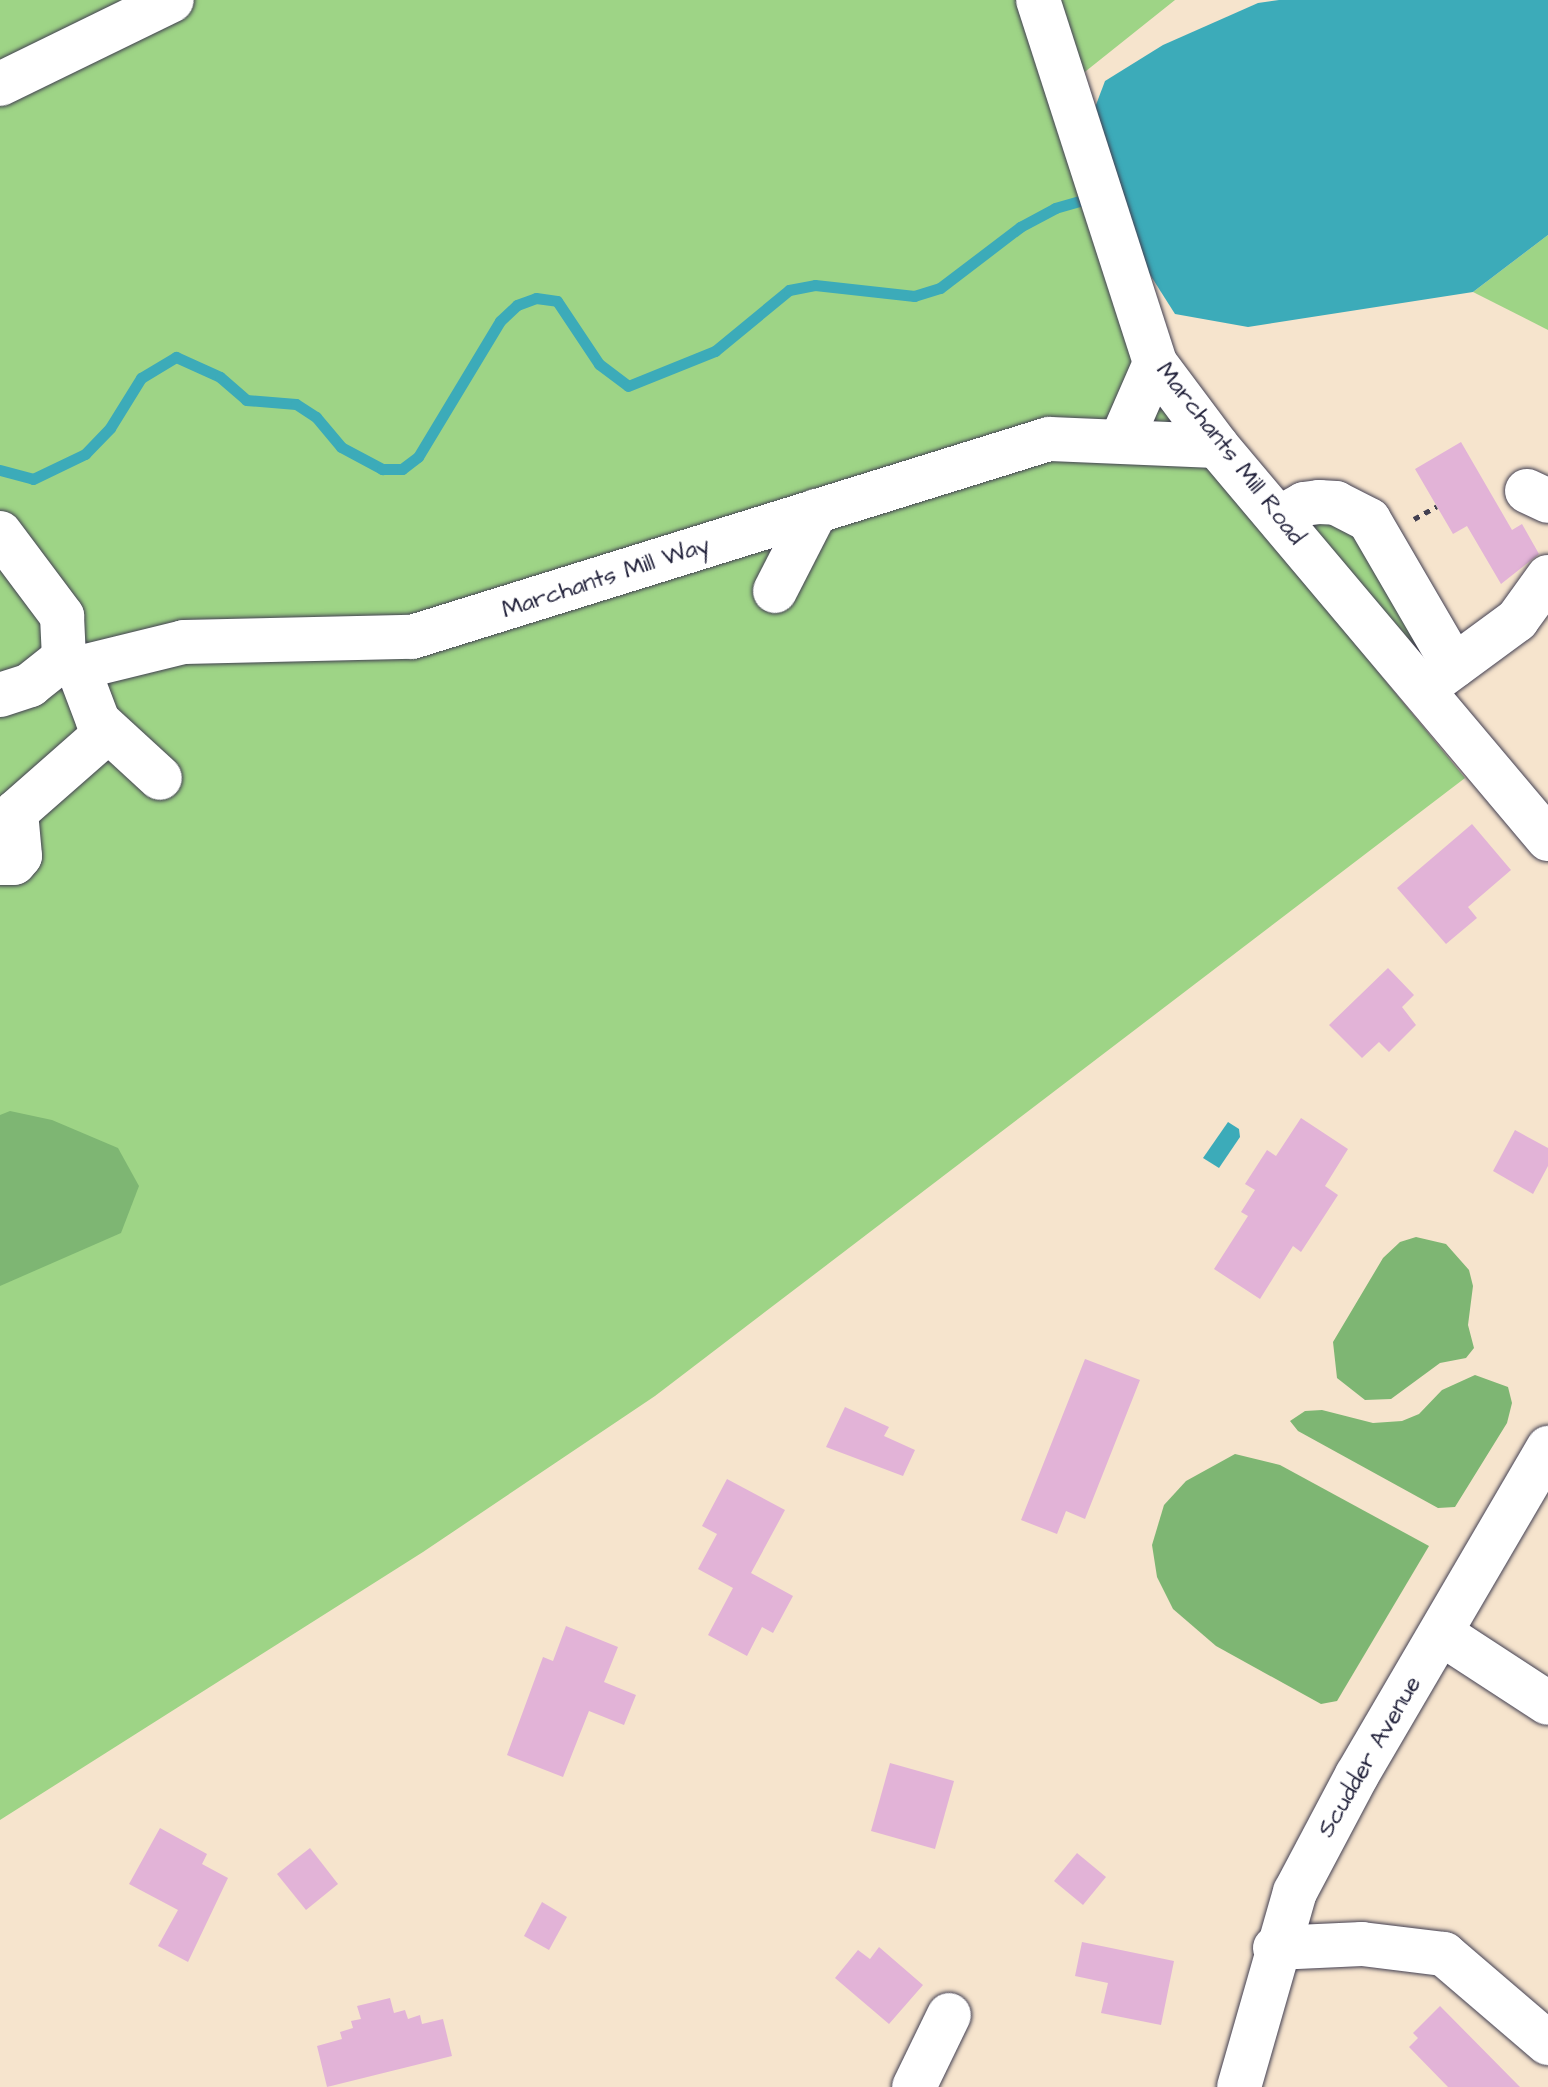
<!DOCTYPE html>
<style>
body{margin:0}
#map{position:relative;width:1548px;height:2087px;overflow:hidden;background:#f6e4cd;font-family:"Architects Daughter",sans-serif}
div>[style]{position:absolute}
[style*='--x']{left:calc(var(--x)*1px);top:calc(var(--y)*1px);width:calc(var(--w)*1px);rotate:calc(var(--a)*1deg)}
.green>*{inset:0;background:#9ed486}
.forest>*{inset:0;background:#7eb673}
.water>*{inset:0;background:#3cabb9}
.stream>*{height:11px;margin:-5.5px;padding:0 5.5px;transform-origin:5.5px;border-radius:5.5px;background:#3cabb9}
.building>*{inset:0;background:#e2b3d7}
.path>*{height:5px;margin-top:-2.5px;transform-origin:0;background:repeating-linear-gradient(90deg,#423f51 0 6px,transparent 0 12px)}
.roads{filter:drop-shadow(0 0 2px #423f51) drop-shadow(0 0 2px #423f51)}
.minor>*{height:44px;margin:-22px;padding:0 22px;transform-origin:22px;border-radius:22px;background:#fff}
span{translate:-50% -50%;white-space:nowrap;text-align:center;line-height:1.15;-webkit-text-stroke:6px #fff;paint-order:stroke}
.street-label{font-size:24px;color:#22223b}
</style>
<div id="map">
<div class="green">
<div style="clip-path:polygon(0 0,1175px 0,1081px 75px,1157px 344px,1283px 556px,1465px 778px,655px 1396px,423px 1552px,0 1820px)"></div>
<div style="clip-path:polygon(1548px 235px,1548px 330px,1473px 292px)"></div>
<div style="clip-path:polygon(1311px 519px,1353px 526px,1429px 662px,1308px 524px)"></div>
</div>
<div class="forest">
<div style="clip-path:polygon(10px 1111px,52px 1120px,118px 1148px,139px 1186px,121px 1233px,0 1286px,0 1115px)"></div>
<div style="clip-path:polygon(1416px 1237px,1446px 1244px,1469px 1270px,1473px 1286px,1468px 1325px,1474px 1348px,1466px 1358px,1440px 1363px,1391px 1399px,1365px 1400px,1337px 1378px,1333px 1342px,1383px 1258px,1400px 1242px)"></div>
<div style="clip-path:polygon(1475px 1375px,1508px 1387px,1512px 1403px,1507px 1423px,1455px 1507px,1438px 1508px,1298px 1431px,1290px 1421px,1305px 1411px,1322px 1410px,1373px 1423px,1402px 1421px,1419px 1414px,1442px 1390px)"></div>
<div style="clip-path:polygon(1235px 1454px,1280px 1465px,1429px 1546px,1337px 1701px,1321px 1704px,1216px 1646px,1173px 1609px,1157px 1577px,1152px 1545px,1164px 1505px,1186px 1481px)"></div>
</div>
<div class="water">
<div style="clip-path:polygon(1279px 0,1548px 0,1548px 235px,1473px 292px,1248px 327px,1175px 314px,1135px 251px,1091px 118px,1105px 81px,1163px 45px,1258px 3px)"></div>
<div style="clip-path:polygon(1228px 1122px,1239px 1129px,1240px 1137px,1219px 1168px,1203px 1158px)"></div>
</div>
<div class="stream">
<div style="--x:0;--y:470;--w:34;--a:15"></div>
<div style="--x:33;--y:479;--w:58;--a:-25.7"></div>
<div style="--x:85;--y:454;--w:36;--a:-46"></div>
<div style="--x:110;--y:428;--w:59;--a:-58.2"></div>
<div style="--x:141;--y:378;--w:41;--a:-31"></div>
<div style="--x:176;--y:357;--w:48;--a:24.4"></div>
<div style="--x:220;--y:377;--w:35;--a:41"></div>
<div style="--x:246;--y:400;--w:50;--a:4.6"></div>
<div style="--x:296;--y:404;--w:24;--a:33"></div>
<div style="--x:316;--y:417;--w:39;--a:50"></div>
<div style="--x:341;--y:447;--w:47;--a:28.2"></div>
<div style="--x:382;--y:469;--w:20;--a:0"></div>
<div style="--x:402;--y:469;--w:20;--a:-37"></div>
<div style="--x:418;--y:457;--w:159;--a:-58.9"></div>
<div style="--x:500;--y:321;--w:23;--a:-43"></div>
<div style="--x:517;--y:305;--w:20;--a:-20"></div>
<div style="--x:536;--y:298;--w:21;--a:8"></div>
<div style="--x:557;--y:301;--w:76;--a:56.3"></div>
<div style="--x:599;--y:364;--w:36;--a:37"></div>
<div style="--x:628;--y:386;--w:94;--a:-21.9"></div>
<div style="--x:715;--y:351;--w:96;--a:-39.5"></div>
<div style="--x:789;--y:290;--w:26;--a:-11"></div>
<div style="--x:815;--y:285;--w:100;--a:6.3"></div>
<div style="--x:914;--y:296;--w:27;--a:-17"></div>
<div style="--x:940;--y:288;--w:101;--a:-37.3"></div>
<div style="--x:1020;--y:227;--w:40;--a:-28"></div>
<div style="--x:1055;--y:208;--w:40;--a:-16"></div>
</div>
<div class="building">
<div style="clip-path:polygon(1461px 442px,1512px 530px,1522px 524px,1539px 554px,1501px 584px,1467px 526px,1453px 534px,1415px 469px)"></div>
<div style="clip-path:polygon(1472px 824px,1511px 870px,1468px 907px,1477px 918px,1446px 944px,1397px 888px)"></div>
<div style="clip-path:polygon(1388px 968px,1414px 995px,1402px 1007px,1416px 1025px,1389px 1052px,1379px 1042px,1362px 1058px,1329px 1025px)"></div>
<div style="clip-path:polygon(1301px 1118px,1348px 1149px,1325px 1186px,1338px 1195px,1301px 1252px,1293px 1246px,1260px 1299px,1214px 1269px,1248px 1216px,1241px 1212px,1255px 1190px,1245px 1184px,1267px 1150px,1276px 1156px)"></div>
<div style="clip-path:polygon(1515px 1130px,1548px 1148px,1548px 1166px,1533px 1194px,1493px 1171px)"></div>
<div style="clip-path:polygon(1085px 1359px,1140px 1380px,1085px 1519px,1066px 1511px,1057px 1534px,1021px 1520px)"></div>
<div style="clip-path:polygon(845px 1407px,889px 1427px,884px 1436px,915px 1450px,903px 1476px,826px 1447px)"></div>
<div style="clip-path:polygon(727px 1479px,785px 1510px,751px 1573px,793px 1596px,773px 1633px,762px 1627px,747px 1656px,708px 1635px,733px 1588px,698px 1569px,717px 1534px,702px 1526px)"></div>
<div style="clip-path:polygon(566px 1626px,618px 1647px,604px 1682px,636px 1695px,624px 1725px,589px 1711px,563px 1777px,507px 1755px,543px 1657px,553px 1661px)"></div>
<div style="clip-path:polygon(890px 1763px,954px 1781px,935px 1849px,871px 1831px)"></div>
<div style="clip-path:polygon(160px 1828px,207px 1854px,202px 1864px,228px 1878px,188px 1962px,158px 1946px,178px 1910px,129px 1884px)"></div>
<div style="clip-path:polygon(310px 1848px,338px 1884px,306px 1910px,277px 1874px)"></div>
<div style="clip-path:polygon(1077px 1853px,1106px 1877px,1083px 1905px,1054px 1881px)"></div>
<div style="clip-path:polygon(542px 1902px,567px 1917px,549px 1950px,524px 1936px)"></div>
<div style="clip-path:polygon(1082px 1942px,1174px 1961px,1161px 2025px,1101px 2013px,1108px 1983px,1075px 1976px)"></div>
<div style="clip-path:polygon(879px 1947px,923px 1985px,889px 2024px,835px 1978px,858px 1950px,870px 1959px)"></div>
<div style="clip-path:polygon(390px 1998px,394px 2013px,405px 2010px,408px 2019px,420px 2015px,422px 2024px,443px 2019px,452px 2056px,327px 2087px,317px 2046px,342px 2039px,340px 2032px,353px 2028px,351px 2021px,361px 2019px,357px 2006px)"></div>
<div style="clip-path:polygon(1440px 2006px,1520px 2087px,1448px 2087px,1409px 2047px,1418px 2038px,1413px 2033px)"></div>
</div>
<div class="path">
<div style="--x:1414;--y:519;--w:26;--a:-29"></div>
</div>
<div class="roads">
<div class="minor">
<div style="--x:1038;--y:0;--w:381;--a:72.1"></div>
<div style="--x:1155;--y:363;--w:104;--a:53.2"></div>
<div style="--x:1217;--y:446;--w:514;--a:49.89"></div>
<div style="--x:0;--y:84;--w:191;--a:-26"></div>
<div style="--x:1121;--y:441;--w:85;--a:-66.4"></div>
<div style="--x:1527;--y:491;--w:23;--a:25"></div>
<div style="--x:1279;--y:518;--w:29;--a:-29"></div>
<div style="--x:1304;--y:504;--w:15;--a:-8"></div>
<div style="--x:1319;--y:502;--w:17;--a:3"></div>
<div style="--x:1336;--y:503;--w:37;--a:27"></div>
<div style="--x:1369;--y:520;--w:169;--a:59.8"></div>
<div style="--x:0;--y:533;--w:104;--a:53.2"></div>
<div style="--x:62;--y:616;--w:42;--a:87.3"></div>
<div style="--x:775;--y:591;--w:90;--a:-62.9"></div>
<div style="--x:78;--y:668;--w:57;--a:69.3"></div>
<div style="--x:98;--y:721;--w:84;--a:42.6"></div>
<div style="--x:1430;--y:684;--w:108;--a:-36.3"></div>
<div style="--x:1517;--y:620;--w:53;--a:-54.2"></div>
<div style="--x:0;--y:695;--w:32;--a:-18"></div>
<div style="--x:30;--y:685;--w:43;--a:-38.5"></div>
<div style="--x:64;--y:658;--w:17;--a:36"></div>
<div style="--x:78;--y:668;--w:109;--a:-13.8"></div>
<div style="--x:184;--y:642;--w:228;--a:-1.3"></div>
<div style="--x:412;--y:637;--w:667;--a:-17.27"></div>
<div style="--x:1049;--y:439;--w:168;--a:2.4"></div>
<div style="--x:16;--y:812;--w:121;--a:-41.3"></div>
<div style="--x:0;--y:830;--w:24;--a:-48"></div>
<div style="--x:16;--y:812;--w:44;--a:84.8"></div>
<div style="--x:20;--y:856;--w:9;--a:131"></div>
<div style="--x:14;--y:863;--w:14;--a:180"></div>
<div style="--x:1442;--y:1634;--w:126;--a:33.1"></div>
<div style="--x:1275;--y:1948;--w:87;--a:-2.6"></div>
<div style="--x:1362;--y:1944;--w:83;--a:7"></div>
<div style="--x:1444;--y:1954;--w:137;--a:40.6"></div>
<div style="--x:914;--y:2087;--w:80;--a:-64.1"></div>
<div style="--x:1239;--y:2087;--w:203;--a:-74"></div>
<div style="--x:1295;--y:1892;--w:132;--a:-62.1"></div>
<div style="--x:1357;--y:1775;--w:379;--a:-59.7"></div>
</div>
</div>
<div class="street-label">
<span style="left:1230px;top:454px;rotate:52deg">Marchants Mill Road</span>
<span style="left:606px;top:578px;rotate:-18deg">Marchants Mill Way</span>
<span style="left:1370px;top:1757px;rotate:-60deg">Scudder Avenue</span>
</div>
</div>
